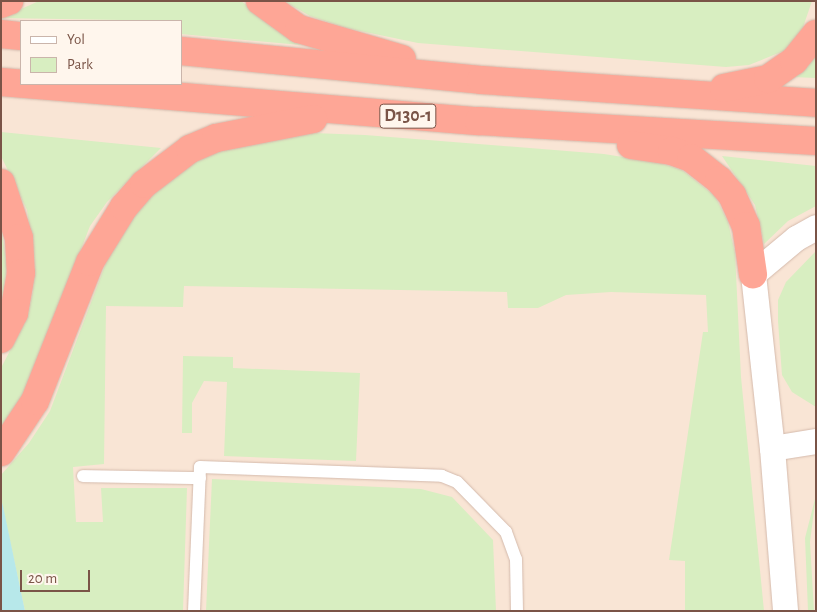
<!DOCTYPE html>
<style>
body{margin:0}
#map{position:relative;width:817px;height:612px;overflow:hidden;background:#fef2e5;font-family:"Alegreya Sans",sans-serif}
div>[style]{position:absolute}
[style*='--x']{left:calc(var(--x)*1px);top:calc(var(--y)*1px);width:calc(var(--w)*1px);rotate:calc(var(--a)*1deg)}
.residential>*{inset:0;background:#f9e5d5}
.green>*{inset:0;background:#d8eec1}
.water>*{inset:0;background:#b7e8ea}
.roads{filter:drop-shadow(0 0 1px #d4baac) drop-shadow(0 0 1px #d4baac)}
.lane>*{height:12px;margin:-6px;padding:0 6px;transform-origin:6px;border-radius:6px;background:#fff}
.street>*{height:25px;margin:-12.5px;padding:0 12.5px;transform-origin:12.5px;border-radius:12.5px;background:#fff}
.highway>*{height:28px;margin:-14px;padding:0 14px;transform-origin:14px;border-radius:14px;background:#fea696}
span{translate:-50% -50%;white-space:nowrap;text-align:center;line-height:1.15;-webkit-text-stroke:4px #fff6ed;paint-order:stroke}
.shield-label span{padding:1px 4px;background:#fff6ed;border:1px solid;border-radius:4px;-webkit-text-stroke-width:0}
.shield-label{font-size:18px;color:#7a5447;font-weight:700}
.frame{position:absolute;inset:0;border:2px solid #7a5447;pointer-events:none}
.legend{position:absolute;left:20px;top:20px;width:162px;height:65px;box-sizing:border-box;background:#fff6ed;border:1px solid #cab5ab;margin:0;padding:6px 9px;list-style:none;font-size:15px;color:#7a5447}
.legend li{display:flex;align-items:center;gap:10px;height:25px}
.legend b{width:25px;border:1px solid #cab5ab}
.scale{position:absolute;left:20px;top:570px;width:70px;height:22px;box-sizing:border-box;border:2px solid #7a5447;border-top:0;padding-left:6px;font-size:15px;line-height:18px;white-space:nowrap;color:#7a5447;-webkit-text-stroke:4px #fff6ed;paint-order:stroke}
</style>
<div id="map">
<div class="residential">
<div style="clip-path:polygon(evenodd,1px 1px,816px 1px,816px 611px,1px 611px,1px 1px,21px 21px,181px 21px,181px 84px,21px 84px,21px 21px)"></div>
</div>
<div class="green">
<div style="clip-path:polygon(39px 1px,241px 1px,301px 45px,181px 34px,181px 21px,1px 18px)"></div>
<div style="clip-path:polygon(284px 1px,812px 1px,801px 33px,786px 50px,749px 65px,726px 67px,418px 43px,346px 28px,310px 16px)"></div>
<div style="clip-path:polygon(816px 56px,816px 78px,792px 77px)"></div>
<div style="clip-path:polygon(1px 132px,161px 148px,107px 202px,90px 226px,24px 396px,1px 430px,1px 368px,27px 318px,33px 291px,35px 265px,27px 210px,1px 156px)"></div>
<div style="clip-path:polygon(287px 132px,365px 135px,604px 154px,660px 163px,682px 170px,715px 196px,728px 222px,735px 253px,741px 377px,764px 611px,685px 611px,685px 561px,669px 560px,703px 332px,708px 332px,706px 295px,611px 292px,566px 295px,538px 308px,508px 308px,507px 292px,184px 286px,183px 307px,106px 306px,104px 464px,73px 467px,76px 522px,103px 522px,101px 488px,187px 488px,183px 611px,25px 611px,1px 499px,1px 475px,29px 443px,50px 411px,107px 260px,136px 209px,185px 167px,216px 151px)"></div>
<div style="clip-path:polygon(722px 156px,816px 166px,816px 206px,788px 221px,764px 244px,755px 205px)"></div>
<div style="clip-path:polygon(1px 226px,7px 267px,1px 305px)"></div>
<div style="clip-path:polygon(816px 251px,816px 407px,792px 392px,782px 375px,778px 321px,778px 300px,786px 282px)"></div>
<div style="clip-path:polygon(183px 356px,233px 357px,233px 368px,360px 373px,356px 461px,224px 456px,227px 382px,204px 381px,192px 403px,192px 433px,182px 433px)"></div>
<div style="clip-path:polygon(212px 479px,421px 489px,452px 497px,493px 540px,496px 611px,206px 611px)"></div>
<div style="clip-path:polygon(816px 495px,810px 542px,814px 611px,808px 611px,805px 538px)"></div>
</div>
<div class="water">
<div style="clip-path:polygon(1px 499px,3px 506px,25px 611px,1px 611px)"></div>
</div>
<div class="roads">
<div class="lane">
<div style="--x:83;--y:476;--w:117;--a:1"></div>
<div style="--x:194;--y:611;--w:144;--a:-87.6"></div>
<div style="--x:200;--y:467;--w:242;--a:2.1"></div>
<div style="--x:442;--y:476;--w:16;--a:22"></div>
<div style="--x:457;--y:482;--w:70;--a:45.6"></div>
<div style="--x:506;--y:532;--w:29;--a:70"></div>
<div style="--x:516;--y:559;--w:52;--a:88.9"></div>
</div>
<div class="street">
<div style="--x:816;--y:227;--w:23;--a:151"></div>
<div style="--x:796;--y:238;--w:56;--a:140.1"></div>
<div style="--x:753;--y:274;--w:175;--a:83.8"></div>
<div style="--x:772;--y:448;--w:45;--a:-9"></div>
<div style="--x:772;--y:448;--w:164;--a:85.4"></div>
</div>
<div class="highway">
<div style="--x:260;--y:1;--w:48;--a:35.7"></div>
<div style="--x:299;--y:29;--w:107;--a:16.2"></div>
<div style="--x:1;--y:4;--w:9;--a:-21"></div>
<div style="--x:1;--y:34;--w:20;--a:6"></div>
<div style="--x:181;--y:51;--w:301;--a:5.5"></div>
<div style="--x:481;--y:80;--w:336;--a:3.9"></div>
<div style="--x:1;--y:82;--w:480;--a:4.7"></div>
<div style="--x:479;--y:121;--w:338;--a:3.4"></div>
<div style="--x:724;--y:88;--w:45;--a:-11.6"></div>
<div style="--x:768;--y:79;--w:32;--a:-35"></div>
<div style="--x:794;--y:61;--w:35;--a:-51"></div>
<div style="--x:631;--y:145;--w:41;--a:8.3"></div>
<div style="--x:672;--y:151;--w:20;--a:20"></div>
<div style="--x:691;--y:158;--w:36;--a:38"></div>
<div style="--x:719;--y:180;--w:20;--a:49"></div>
<div style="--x:732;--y:195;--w:34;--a:66"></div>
<div style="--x:746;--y:226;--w:49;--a:81.7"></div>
<div style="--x:1;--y:183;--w:58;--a:71.9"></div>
<div style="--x:19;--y:238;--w:35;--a:87"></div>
<div style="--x:21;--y:273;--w:41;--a:99.9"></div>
<div style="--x:14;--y:313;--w:29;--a:117"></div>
<div style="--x:1;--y:452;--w:61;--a:-56.3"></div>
<div style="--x:35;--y:401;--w:149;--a:-68.4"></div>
<div style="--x:90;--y:262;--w:65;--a:-58.3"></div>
<div style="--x:124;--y:207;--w:30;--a:-49"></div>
<div style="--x:144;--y:184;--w:58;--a:-37.3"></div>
<div style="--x:190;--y:149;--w:28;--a:-23"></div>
<div style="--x:216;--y:138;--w:99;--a:-11.1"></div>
</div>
</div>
<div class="shield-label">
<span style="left:408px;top:116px">D130-1</span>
</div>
<div class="frame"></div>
<ul class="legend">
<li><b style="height:6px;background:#fff"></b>Yol</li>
<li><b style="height:14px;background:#d8eec1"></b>Park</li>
</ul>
<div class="scale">20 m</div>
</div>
